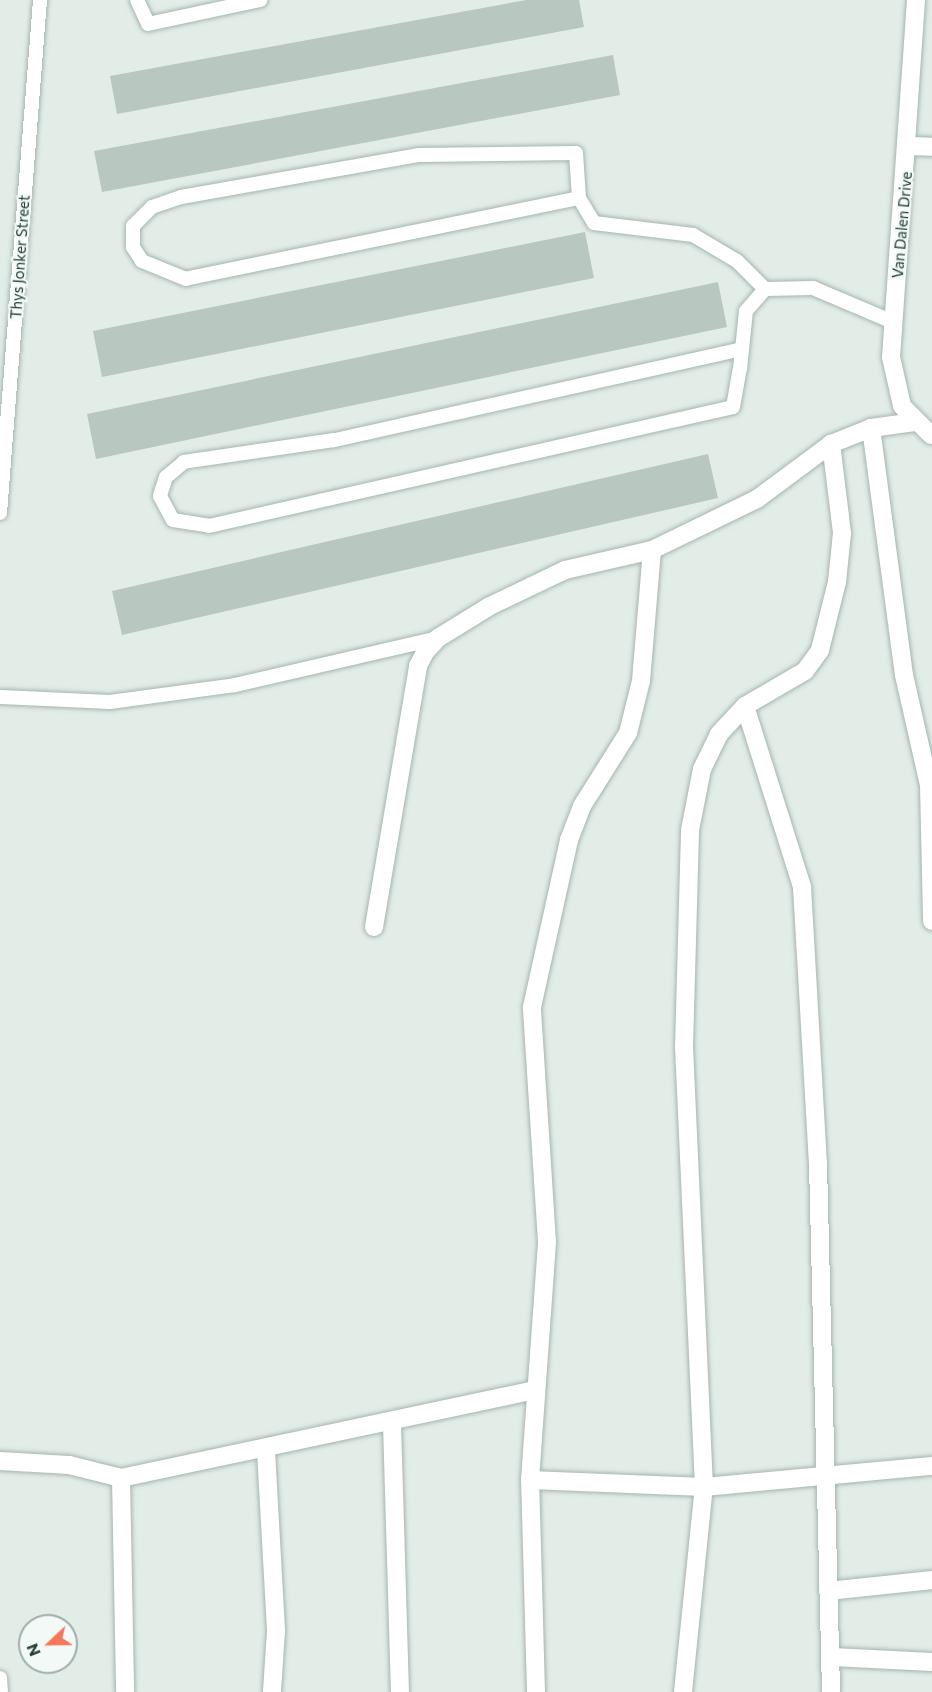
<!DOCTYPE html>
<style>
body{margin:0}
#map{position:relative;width:932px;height:1692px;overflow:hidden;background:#e2ede8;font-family:Commissioner,sans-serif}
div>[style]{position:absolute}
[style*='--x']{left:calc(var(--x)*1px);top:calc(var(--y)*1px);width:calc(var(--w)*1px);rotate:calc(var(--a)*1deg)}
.building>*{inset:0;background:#b8c8c0}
.roads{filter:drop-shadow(0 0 2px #a5b5af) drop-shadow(0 0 2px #a5b5af)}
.service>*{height:14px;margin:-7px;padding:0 7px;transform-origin:7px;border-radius:7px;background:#fff}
.minor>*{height:18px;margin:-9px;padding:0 9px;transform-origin:9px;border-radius:9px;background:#fff}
span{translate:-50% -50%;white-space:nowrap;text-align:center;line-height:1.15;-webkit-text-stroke:4.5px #f3f9f6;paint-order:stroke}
.street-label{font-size:15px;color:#223e35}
.north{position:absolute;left:18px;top:1614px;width:60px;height:60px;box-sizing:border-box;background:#f3f9f6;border:2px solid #9faea9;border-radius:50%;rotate:248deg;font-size:16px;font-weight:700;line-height:24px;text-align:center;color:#223e35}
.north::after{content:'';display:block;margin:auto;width:21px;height:27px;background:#f57658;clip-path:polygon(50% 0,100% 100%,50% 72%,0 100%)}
</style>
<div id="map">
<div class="building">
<div style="clip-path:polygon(526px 0,579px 0,584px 27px,117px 114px,110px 76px)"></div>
<div style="clip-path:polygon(613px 55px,620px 95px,102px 192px,94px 151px)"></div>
<div style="clip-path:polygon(585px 232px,594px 278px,102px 377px,93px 331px)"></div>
<div style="clip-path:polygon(718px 282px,727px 327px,96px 459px,87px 414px)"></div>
<div style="clip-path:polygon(708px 454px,718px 498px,122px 635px,112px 591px)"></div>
</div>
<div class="roads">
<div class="service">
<div style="--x:137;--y:0;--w:26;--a:65"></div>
<div style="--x:148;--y:24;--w:115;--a:-12.1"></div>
<div style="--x:579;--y:198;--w:401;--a:168.4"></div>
<div style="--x:186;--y:279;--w:48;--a:-157.8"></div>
<div style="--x:142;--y:261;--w:17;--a:-123"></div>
<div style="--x:133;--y:247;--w:21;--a:-90"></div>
<div style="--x:133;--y:226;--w:27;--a:-45"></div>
<div style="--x:152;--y:207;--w:31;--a:-19"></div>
<div style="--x:181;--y:197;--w:242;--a:-10"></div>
<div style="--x:419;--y:155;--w:157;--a:-0.7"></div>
<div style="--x:576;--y:153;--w:45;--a:86.2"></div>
<div style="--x:579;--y:198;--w:29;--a:59"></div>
<div style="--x:594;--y:223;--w:100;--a:6.9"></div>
<div style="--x:693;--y:235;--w:51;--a:30.6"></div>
<div style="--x:737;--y:261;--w:40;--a:45"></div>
<div style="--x:742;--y:349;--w:418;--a:167.4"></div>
<div style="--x:334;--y:440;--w:152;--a:171.7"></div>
<div style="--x:184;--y:462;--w:23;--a:140"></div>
<div style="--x:166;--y:477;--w:20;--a:108"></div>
<div style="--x:160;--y:496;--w:27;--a:62"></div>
<div style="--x:173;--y:520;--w:36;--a:9"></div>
<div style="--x:209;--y:526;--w:537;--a:-12.79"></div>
<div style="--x:733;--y:407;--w:39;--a:-80"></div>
<div style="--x:740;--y:369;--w:58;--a:-84.1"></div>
<div style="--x:746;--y:311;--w:29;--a:-49"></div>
<div style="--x:765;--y:289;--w:48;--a:-1.2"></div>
<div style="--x:813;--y:288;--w:87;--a:23"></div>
<div style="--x:0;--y:513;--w:515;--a:-85.54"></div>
<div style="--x:1;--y:697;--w:109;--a:2.6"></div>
<div style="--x:110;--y:702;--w:126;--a:-7.7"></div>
<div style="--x:235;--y:685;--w:208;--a:-13"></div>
<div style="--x:0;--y:1678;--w:14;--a:86"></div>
</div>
<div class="minor">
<div style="--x:916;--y:0;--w:358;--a:94"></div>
<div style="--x:891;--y:357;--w:50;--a:77.3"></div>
<div style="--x:902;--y:406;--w:41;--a:45"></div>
<div style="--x:909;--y:146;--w:23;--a:2"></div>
<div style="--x:871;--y:428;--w:249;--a:82.4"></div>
<div style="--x:904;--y:675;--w:113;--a:77.2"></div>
<div style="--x:929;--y:785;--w:136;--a:88.7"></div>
<div style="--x:745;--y:706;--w:190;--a:72.5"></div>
<div style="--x:802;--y:887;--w:276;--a:86.7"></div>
<div style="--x:818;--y:1163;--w:529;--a:88.59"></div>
<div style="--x:374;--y:927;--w:265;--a:-80.4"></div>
<div style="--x:418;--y:666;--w:16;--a:-63"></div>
<div style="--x:425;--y:652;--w:19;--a:-47"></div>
<div style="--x:438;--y:638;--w:61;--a:-31.6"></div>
<div style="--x:490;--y:606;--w:83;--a:-25.6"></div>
<div style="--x:565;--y:570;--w:89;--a:-12.9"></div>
<div style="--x:392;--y:1424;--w:268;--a:88.3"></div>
<div style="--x:266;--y:1451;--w:180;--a:86.8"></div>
<div style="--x:276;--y:1631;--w:61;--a:93.8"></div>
<div style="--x:0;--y:1461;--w:69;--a:3.3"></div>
<div style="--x:69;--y:1465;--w:54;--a:14"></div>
<div style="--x:121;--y:1478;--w:422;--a:-12"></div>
<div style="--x:121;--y:1478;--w:214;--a:88.9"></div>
<div style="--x:530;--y:1480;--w:174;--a:2.3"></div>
<div style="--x:704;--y:1487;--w:229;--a:-5.3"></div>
<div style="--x:828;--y:1591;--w:105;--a:-6"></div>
<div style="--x:832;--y:1657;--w:100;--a:2.9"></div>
<div style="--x:536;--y:1692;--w:212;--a:-91.6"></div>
<div style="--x:530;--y:1480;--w:239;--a:-85.9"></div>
<div style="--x:547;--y:1242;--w:235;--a:-93.7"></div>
<div style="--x:532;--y:1007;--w:171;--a:-77.5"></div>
<div style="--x:569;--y:840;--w:36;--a:-69"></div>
<div style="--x:582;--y:806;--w:86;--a:-57.8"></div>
<div style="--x:628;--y:733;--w:54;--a:-76"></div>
<div style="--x:641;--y:681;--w:131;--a:-85.2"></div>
<div style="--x:652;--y:550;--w:117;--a:-25.9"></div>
<div style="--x:757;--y:499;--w:92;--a:-36.6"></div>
<div style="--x:831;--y:444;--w:43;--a:-21.8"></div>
<div style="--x:871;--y:428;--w:44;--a:-7.8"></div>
<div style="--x:683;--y:1692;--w:206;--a:-84.2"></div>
<div style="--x:704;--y:1487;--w:440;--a:-92.6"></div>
<div style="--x:684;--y:1047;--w:217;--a:-88.4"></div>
<div style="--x:690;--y:830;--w:62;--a:-78.9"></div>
<div style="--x:702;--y:769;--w:39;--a:-64"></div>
<div style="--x:719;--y:734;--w:38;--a:-47"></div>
<div style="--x:745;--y:706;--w:69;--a:-30.3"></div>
<div style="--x:805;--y:671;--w:26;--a:-54"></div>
<div style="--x:820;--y:650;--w:70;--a:-76"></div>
<div style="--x:837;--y:582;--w:49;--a:-84.2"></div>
<div style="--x:842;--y:533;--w:90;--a:-97"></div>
</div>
</div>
<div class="street-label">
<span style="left:902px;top:225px;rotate:-85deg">Van Dalen Drive</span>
<span style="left:20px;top:257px;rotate:-86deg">Thys Jonker Street</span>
</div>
<div class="north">N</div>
</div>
